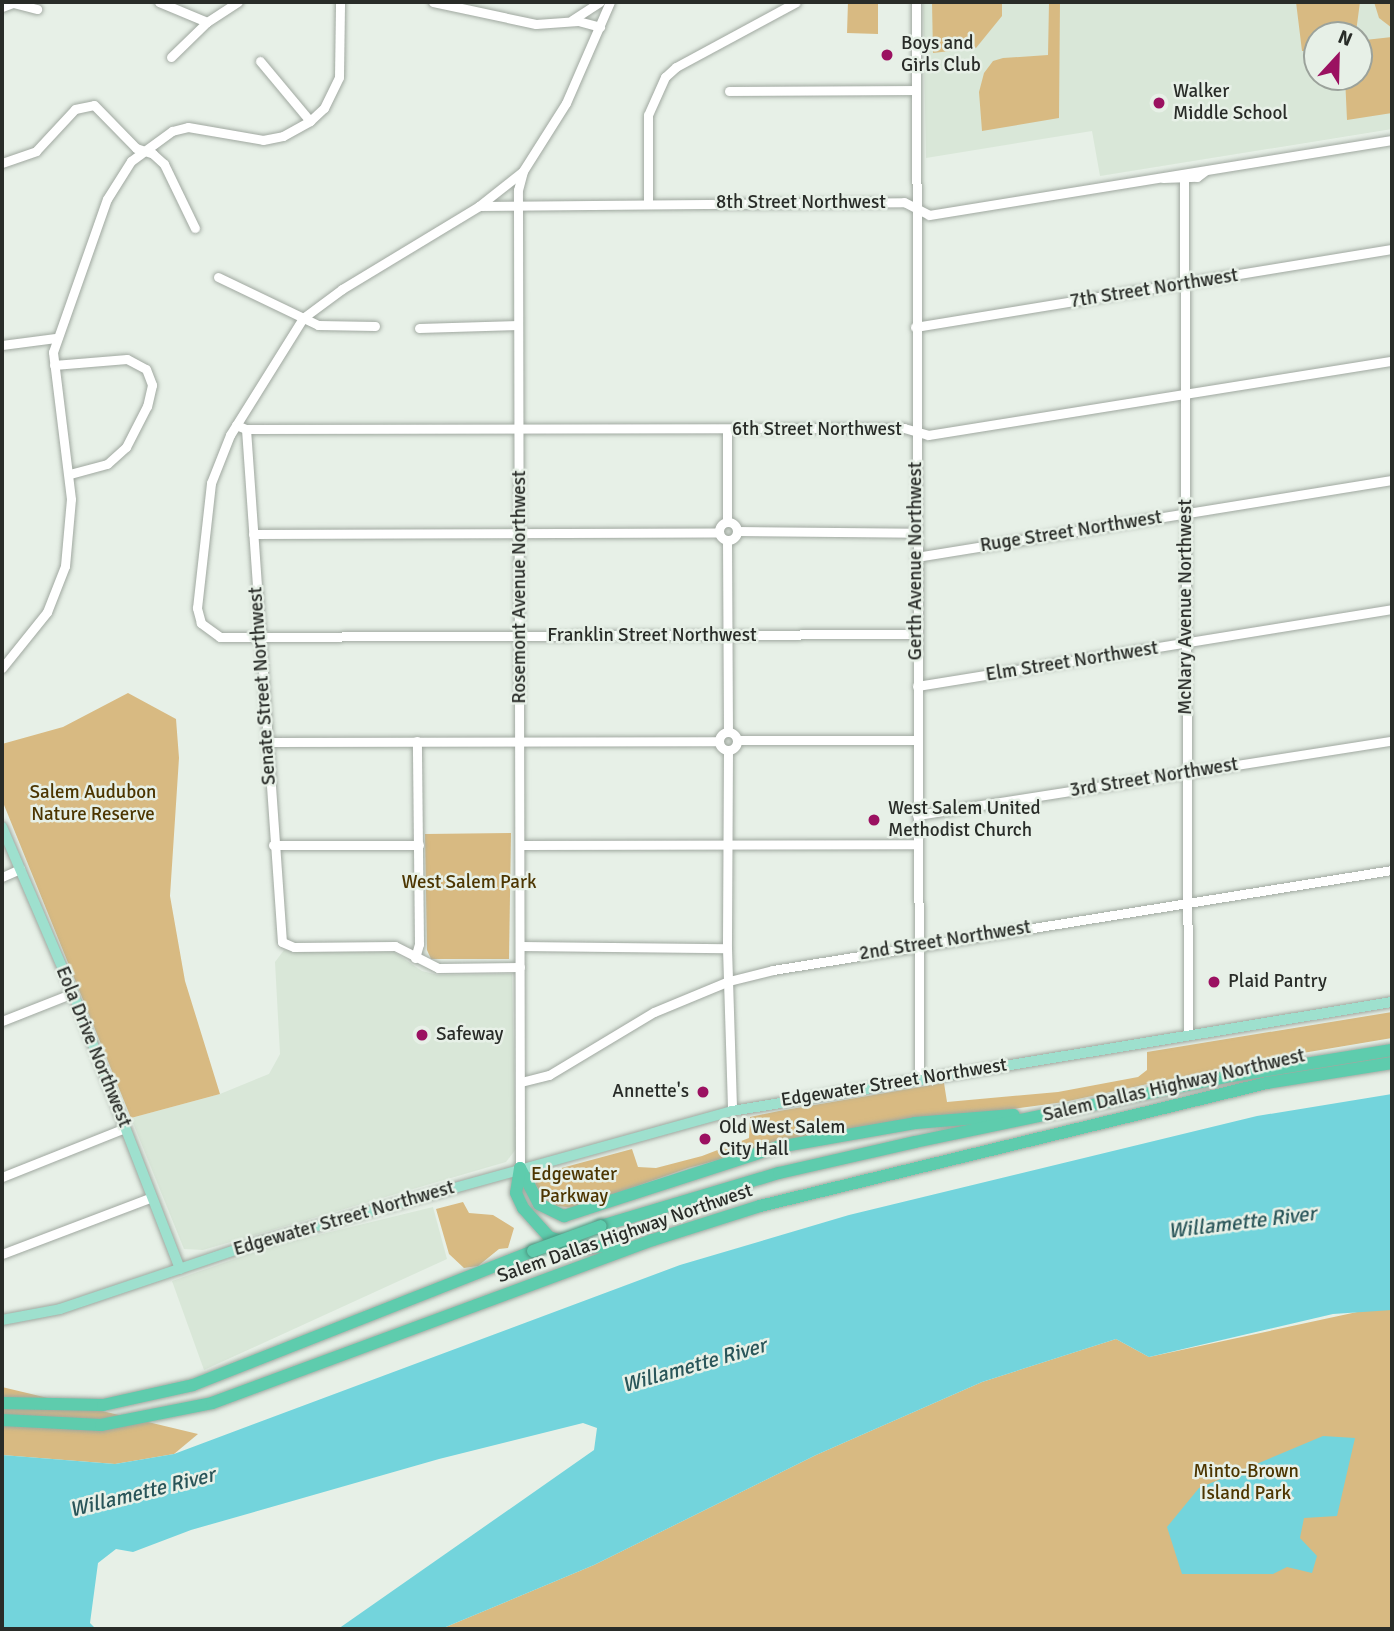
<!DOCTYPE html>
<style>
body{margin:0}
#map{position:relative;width:1394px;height:1631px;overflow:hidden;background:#e7f0e7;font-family:Signika,sans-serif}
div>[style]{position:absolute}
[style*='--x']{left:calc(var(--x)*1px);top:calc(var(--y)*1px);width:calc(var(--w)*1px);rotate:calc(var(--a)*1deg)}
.built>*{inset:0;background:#d9e7d8}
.green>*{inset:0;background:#d8ba82}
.water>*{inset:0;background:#73d4dc}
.roads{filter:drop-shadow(0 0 2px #a0a8a0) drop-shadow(0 0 2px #a0a8a0)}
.minor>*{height:9px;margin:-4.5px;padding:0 4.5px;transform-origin:4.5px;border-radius:4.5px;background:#fff}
.minor>.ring{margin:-4.5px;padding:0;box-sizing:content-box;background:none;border:9px solid #fff;border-radius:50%}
.major>*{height:10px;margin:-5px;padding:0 5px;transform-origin:5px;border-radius:5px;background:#9ee0ce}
.highway>*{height:12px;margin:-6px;padding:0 6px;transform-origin:6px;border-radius:6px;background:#5eccad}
.bridges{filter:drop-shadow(0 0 2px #4b947e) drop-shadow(0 0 2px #4b947e)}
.highway-bridge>*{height:12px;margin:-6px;padding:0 6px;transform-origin:6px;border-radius:6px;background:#5eccad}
.dots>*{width:19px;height:19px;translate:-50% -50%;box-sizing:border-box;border:4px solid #e7f0e7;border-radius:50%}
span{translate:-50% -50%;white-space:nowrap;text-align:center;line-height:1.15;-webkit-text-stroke:5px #e7f0e7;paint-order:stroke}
.poi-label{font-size:19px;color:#292c28}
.left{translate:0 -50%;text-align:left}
.right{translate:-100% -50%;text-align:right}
.street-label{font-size:19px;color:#292c28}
.park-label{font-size:19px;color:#4c3500}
.water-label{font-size:21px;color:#295559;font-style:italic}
.frame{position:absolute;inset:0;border:4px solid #292c28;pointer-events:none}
.north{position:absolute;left:1303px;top:21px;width:70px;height:70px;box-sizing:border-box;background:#e7f0e7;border:2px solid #9ba29b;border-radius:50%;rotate:22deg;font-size:19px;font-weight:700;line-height:28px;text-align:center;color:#292c28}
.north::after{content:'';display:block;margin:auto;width:24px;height:32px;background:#9b1161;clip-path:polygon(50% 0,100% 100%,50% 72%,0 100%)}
</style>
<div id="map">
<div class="built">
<div style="clip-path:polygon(evenodd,923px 2px,1392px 2px,1392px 129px,1100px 176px,1092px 131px,926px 158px,923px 2px,1317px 35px,1359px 35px,1359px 77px,1317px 77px,1317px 35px)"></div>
<div style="clip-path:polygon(284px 950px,394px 952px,422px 971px,438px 975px,512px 974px,516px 1149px,506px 1162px,203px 1250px,184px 1249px,131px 1118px,220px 1094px,269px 1074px,280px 1054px,275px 962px)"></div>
<div style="clip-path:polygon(433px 1207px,447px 1259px,204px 1370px,172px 1281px,269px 1247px)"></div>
</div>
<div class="green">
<div style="clip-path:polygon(848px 2px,878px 2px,878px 34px,847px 33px)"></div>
<div style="clip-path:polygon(932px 2px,1002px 2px,1002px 16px,976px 48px,933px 53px)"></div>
<div style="clip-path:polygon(1049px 2px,1060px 2px,1059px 118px,982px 131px,979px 92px,984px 73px,993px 61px,1003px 58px,1048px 55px)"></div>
<div style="clip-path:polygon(1296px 2px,1360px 2px,1356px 32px,1317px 35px,1317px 51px,1302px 51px)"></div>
<div style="clip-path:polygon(1374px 2px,1392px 2px,1392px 28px,1379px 18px)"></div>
<div style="clip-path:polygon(1392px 37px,1392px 113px,1347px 120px,1345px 77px,1359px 77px,1359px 45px,1365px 40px)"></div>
<div style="clip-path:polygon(128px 693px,176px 719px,179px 758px,170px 896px,185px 981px,220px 1094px,131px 1118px,2px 800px,2px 744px,63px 727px)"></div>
<div style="clip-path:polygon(511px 833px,509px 959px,431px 959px,427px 950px,425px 834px)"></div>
<div style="clip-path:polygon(1392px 1012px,1392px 1038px,1250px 1062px,1064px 1102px,799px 1138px,688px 1168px,574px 1208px,550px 1205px,535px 1184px,543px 1173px,632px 1149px,638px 1167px,656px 1168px,702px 1156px,749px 1138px,750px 1117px,779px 1111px,944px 1083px,947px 1102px,1058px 1092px,1138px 1077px,1147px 1070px,1147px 1052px)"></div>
<div style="clip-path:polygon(463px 1202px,469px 1213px,493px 1215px,514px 1228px,508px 1248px,499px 1249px,478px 1266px,464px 1268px,449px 1254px,436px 1209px)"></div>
<div style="clip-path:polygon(1371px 1309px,1392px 1310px,1392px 1629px,441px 1629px,594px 1565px,816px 1455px,982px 1382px,1116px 1339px,1149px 1357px)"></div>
<div style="clip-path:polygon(2px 1387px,198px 1434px,174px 1454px,115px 1464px,2px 1455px)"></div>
</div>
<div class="water">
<div style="clip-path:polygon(1392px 1094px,1392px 1310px,1333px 1314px,1149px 1357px,1116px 1339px,982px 1382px,816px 1455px,594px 1565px,441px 1629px,338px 1629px,594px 1450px,597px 1428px,583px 1423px,439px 1459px,191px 1530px,133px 1552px,116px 1549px,98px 1563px,90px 1623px,96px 1629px,2px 1629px,2px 1455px,115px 1464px,174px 1454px,680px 1265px,849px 1215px,1257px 1116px)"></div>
<div style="clip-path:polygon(1323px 1436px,1355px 1438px,1337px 1516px,1304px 1518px,1300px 1538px,1317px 1556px,1312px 1573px,1287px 1567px,1273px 1574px,1182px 1574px,1167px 1527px,1199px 1488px)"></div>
</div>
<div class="roads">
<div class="minor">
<div style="--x:159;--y:2;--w:52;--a:22.6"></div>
<div style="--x:433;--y:2;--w:105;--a:12.1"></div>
<div style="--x:536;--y:24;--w:42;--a:-4.1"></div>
<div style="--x:578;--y:21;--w:23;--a:15"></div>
<div style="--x:916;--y:2;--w:1076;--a:89.84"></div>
<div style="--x:2;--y:7;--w:12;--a:-20"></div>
<div style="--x:13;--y:3;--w:25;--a:14"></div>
<div style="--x:572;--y:20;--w:33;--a:-33"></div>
<div style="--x:171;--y:57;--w:50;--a:-44.2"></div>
<div style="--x:207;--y:22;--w:37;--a:-33"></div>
<div style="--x:260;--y:61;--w:78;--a:50.2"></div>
<div style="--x:729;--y:91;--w:187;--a:-0.3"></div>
<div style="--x:2;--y:163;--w:36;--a:-19"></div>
<div style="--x:36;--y:151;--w:57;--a:-47.1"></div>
<div style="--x:75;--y:109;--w:19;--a:-12"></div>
<div style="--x:94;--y:105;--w:60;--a:45.7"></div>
<div style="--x:136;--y:148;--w:18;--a:19"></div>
<div style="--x:153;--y:154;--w:15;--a:42"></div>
<div style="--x:164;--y:164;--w:71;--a:64.2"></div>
<div style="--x:1163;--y:178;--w:34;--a:-2"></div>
<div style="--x:1197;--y:177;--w:10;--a:-37"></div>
<div style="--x:1184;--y:179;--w:856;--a:89.73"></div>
<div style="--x:648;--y:204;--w:89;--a:-90"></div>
<div style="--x:648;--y:115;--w:42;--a:-65.9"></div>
<div style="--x:665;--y:77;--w:15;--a:-42"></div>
<div style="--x:676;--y:67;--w:136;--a:-28.4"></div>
<div style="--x:479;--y:206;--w:55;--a:-38.3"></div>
<div style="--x:218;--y:277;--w:111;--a:25.6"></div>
<div style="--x:318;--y:325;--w:57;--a:1"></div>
<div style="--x:915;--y:327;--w:483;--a:-9.3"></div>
<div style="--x:419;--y:328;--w:99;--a:-1.7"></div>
<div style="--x:2;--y:345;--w:54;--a:-7.4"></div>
<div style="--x:54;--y:365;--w:73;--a:-4.7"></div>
<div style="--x:127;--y:359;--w:21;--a:28"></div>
<div style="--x:146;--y:369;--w:17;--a:69"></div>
<div style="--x:152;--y:385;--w:22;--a:103"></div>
<div style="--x:147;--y:406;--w:46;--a:117.1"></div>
<div style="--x:126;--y:447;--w:25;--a:138"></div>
<div style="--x:107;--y:464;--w:39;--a:165"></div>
<div style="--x:236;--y:425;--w:11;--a:22"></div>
<div style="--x:246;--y:429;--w:658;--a:-0.09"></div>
<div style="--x:904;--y:428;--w:25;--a:16"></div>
<div style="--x:928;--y:435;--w:470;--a:-9.1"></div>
<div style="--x:246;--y:429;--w:514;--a:85.99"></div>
<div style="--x:282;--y:942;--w:13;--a:23"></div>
<div style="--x:294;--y:947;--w:101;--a:-0.6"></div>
<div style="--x:395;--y:946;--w:48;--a:27.1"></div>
<div style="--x:438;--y:968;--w:82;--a:-0.7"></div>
<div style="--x:727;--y:429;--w:93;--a:90"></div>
<div class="ring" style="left:719px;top:522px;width:9px;height:9px"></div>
<div style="--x:737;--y:531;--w:179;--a:0.6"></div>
<div style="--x:253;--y:534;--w:465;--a:-0.2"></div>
<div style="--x:727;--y:541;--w:190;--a:89.7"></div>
<div style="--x:916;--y:557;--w:482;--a:-9.2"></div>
<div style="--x:917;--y:634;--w:697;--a:179.75"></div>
<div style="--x:220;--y:637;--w:24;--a:-144"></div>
<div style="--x:201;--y:623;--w:16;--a:-105"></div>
<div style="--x:197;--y:608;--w:126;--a:-83.6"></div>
<div style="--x:211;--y:483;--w:52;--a:-68.4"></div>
<div style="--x:230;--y:435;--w:138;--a:-58"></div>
<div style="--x:303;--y:318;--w:49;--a:-36.6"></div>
<div style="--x:342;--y:289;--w:160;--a:-31.2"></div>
<div style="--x:479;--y:206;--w:425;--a:-0.5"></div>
<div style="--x:904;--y:202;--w:28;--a:27"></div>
<div style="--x:929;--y:215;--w:469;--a:-9.2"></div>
<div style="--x:2;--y:668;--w:72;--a:-51.2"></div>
<div style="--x:47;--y:612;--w:49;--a:-68.6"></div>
<div style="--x:65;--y:566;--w:67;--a:-84.9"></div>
<div style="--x:71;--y:499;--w:148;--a:-97"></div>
<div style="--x:53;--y:352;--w:162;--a:-70.6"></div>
<div style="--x:107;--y:199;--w:45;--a:-57.7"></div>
<div style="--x:131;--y:161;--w:51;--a:-36.2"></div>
<div style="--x:172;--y:131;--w:16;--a:-14"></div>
<div style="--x:188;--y:127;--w:76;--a:9.8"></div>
<div style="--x:263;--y:140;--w:20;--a:-11"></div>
<div style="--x:283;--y:136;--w:31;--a:-29"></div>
<div style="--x:310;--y:121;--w:19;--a:-43"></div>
<div style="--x:324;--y:108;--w:34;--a:-64"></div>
<div style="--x:339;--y:77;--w:75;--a:-89.2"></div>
<div style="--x:917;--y:686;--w:481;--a:-9.2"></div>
<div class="ring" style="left:719px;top:732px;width:9px;height:9px"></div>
<div style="--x:737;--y:740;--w:180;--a:0"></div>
<div style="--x:267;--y:742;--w:452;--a:-0.1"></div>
<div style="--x:728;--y:750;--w:198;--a:90.3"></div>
<div style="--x:727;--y:948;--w:163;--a:88.2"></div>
<div style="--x:917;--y:815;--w:481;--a:-8.9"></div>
<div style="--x:273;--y:845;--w:146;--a:0"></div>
<div style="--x:520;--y:845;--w:397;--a:-0.1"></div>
<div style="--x:2;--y:877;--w:20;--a:-24"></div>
<div style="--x:520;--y:946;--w:207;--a:0.6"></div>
<div style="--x:415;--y:958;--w:15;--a:-74"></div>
<div style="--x:419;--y:944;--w:203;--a:-90.6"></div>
<div style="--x:2;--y:1021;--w:76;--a:-21.5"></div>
<div style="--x:521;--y:1082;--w:29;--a:-14"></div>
<div style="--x:549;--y:1075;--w:122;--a:-31"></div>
<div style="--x:654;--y:1012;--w:81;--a:-22.5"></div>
<div style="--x:729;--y:981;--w:45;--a:-14"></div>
<div style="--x:773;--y:970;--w:627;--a:-9.18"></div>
<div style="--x:520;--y:1168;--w:978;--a:-90.12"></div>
<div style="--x:518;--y:190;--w:20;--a:-75"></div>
<div style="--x:523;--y:171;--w:80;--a:-57.7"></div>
<div style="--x:566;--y:103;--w:110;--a:-66.5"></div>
<div style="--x:2;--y:1177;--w:132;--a:-21.7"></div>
<div style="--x:2;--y:1254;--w:160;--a:-20.8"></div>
</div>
<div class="major">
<div style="--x:2;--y:827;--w:181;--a:66.8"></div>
<div style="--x:73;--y:993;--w:296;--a:68.8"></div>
<div style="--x:2;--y:1320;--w:59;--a:-10.7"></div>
<div style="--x:60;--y:1309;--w:207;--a:-18.6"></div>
<div style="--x:256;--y:1243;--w:494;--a:-15.5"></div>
<div style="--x:732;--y:1111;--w:669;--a:-9.38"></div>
</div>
<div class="highway">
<div style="--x:520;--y:1168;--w:41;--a:62.2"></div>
<div style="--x:539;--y:1204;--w:28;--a:26"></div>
<div style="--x:564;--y:1216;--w:225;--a:-17.9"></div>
<div style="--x:778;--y:1147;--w:139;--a:-9.9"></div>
<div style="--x:915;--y:1123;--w:99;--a:-4.6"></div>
<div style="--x:520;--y:1168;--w:25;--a:99"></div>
<div style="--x:516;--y:1193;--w:17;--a:65"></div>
<div style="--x:523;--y:1208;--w:39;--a:48"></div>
<div style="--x:549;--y:1237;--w:31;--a:19"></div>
<div style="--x:578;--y:1247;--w:44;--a:-1.3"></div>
<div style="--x:601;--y:1226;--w:186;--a:-16.6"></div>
<div style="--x:779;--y:1173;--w:139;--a:-12.8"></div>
<div style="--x:915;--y:1142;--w:323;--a:-11.8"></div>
<div style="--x:1231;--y:1076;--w:163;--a:-9.2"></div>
<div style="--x:2;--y:1403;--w:101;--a:1.1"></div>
<div style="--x:103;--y:1405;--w:92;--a:-12.5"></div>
<div style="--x:193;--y:1385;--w:365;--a:-21.5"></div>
<div style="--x:2;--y:1420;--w:99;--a:2.9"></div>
<div style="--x:101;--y:1425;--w:113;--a:-11.2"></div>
<div style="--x:212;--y:1403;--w:470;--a:-20.3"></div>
<div style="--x:653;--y:1240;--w:112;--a:-17.6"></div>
<div style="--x:760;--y:1206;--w:522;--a:-13.64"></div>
<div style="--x:1267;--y:1083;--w:127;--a:-9.1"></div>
</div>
</div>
<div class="bridges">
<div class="highway-bridge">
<div style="--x:533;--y:1251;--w:72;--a:-20.2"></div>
</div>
</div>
<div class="dots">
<div style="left:887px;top:55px;background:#9b1161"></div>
<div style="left:1159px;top:103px;background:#9b1161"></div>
<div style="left:874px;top:820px;background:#9b1161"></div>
<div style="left:1214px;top:982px;background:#9b1161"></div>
<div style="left:422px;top:1035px;background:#9b1161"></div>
<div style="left:703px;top:1092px;background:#9b1161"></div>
<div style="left:705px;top:1139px;background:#9b1161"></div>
</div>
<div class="poi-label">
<span class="left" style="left:901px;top:55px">Boys and<br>Girls Club</span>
<span class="left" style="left:1173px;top:103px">Walker<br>Middle School</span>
<span class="left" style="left:888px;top:820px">West Salem United<br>Methodist Church</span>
<span class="left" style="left:1228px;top:982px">Plaid Pantry</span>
<span class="left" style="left:436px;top:1035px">Safeway</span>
<span class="right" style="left:689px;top:1092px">Annette's</span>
<span class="left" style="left:719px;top:1139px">Old West Salem<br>City Hall</span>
</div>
<div class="street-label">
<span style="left:801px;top:203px">8th Street Northwest</span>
<span style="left:1154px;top:289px;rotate:-9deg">7th Street Northwest</span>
<span style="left:817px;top:430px">6th Street Northwest</span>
<span style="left:1071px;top:532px;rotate:-9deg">Ruge Street Northwest</span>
<span style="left:916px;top:561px;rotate:-90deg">Gerth Avenue Northwest</span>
<span style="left:520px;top:587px;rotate:-90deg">Rosemont Avenue Northwest</span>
<span style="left:1186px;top:607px;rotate:-90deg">McNary Avenue Northwest</span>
<span style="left:652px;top:636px">Franklin Street Northwest</span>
<span style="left:1072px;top:662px;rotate:-9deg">Elm Street Northwest</span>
<span style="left:263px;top:686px;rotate:-94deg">Senate Street Northwest</span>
<span style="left:1154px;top:778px;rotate:-9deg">3rd Street Northwest</span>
<span style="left:945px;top:941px;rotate:-9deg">2nd Street Northwest</span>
<span style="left:93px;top:1047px;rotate:68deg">Eola Drive Northwest</span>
<span style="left:894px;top:1083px;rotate:-9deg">Edgewater Street Northwest</span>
<span style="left:1174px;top:1086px;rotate:-13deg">Salem Dallas Highway Northwest</span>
<span style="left:344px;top:1219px;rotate:-16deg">Edgewater Street Northwest</span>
<span style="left:625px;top:1234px;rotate:-19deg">Salem Dallas Highway Northwest</span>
</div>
<div class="park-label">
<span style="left:93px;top:804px">Salem Audubon<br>Nature Reserve</span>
<span style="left:469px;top:883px">West Salem Park</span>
<span style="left:574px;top:1186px">Edgewater<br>Parkway</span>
<span style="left:1246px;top:1483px">Minto-Brown<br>Island Park</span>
</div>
<div class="water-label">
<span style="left:1242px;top:1222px;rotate:-7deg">Willamette River</span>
<span style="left:694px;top:1365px;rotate:-16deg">Willamette River</span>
<span style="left:142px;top:1492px;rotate:-14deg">Willamette River</span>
</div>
<div class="frame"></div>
<div class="north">N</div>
</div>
